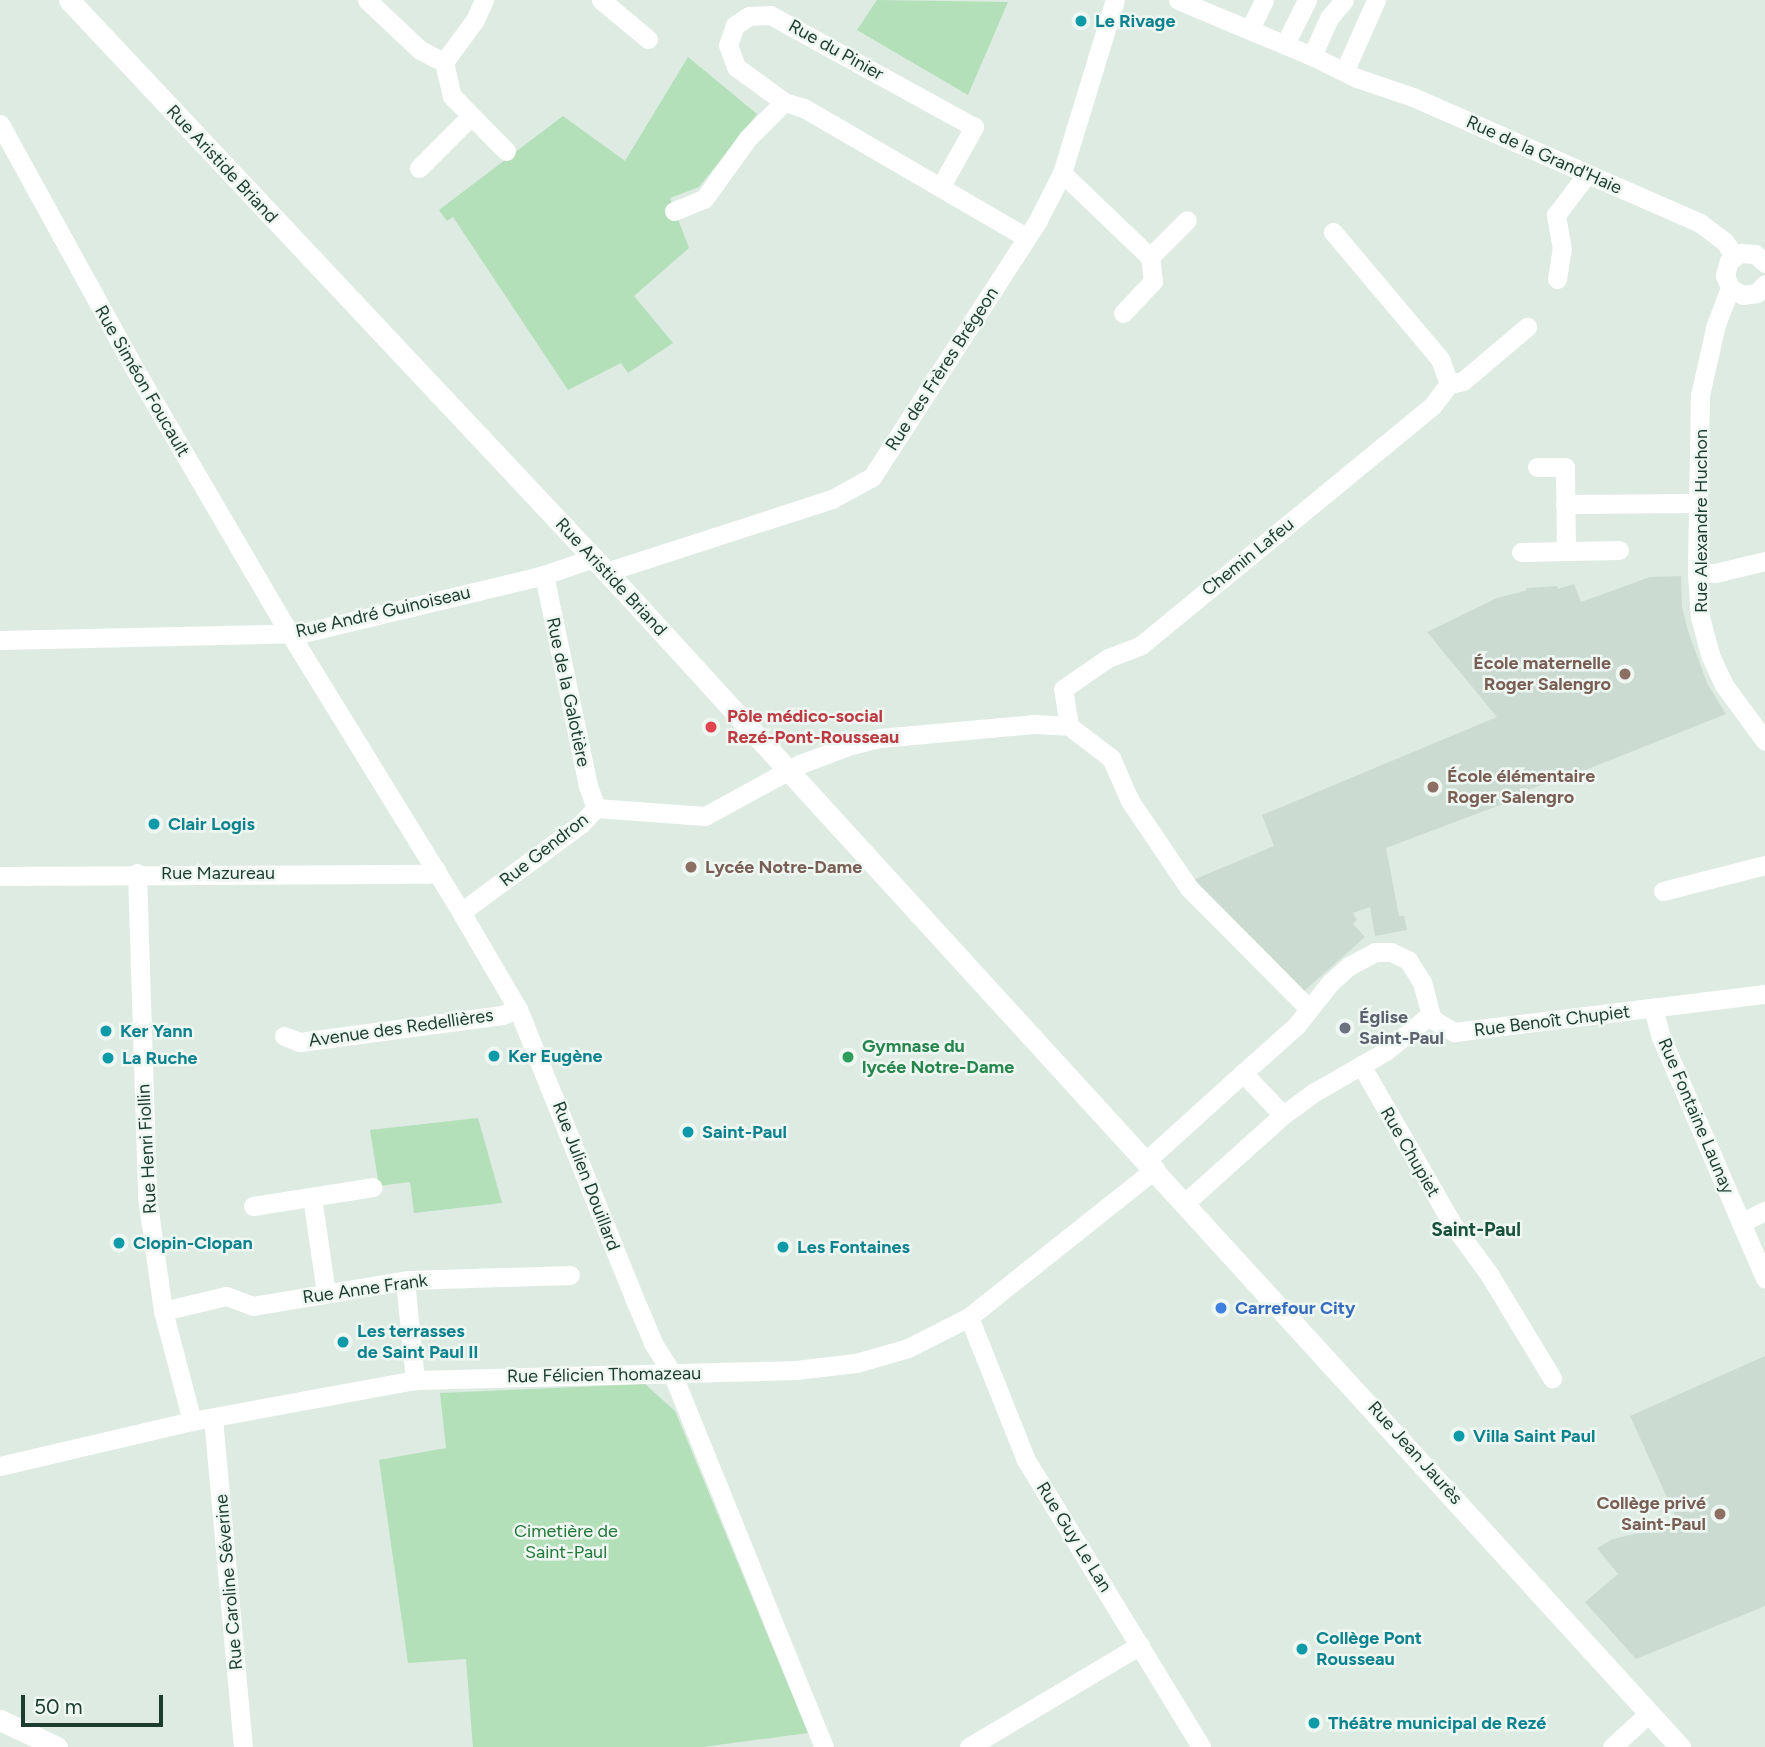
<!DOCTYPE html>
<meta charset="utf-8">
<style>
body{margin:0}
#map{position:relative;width:1765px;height:1747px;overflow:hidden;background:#ddebe3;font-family:Figtree,sans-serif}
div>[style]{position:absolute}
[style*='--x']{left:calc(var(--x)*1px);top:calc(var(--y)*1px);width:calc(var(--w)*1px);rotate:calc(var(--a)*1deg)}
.built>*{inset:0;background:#cbdbd2}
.green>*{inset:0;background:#b3dfb9}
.street>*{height:19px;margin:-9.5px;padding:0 9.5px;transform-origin:9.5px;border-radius:9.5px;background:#fff}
.secondary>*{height:21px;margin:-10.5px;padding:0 10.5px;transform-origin:10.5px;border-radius:10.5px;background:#fff}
.dots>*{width:19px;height:19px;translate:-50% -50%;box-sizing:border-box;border:4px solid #eef7f1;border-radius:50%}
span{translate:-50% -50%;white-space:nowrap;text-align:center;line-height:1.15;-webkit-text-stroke:5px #eef7f1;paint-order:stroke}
.culture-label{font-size:18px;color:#0d838f;font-weight:700}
.left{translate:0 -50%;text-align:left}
.street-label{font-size:18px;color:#1d3c30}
.education-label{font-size:18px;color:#785e54;font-weight:700}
.right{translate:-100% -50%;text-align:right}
.health-label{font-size:18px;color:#be3a42;font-weight:700}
.worship-label{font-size:18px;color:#5b616d;font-weight:700}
.leisure-label{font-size:18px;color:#27864d;font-weight:700}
.shop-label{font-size:18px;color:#366cbe;font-weight:700}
.park-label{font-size:18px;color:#237738}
.neighbourhood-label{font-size:19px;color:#17503b;font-weight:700}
.scale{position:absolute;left:21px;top:1695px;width:142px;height:32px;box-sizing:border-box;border:4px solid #1d3c30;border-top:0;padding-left:9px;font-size:21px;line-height:24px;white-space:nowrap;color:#1d3c30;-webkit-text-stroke:5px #eef7f1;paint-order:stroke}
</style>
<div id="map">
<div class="built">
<div style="clip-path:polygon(1681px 576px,1682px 607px,1688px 631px,1707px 683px,1726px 714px,1583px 771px,1515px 794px,1516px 799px,1386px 848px,1399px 916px,1404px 916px,1407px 930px,1375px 936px,1370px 907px,1353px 913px,1357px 920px,1353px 924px,1365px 937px,1304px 991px,1193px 880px,1274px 846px,1262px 815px,1497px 717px,1427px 632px,1497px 598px,1525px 591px,1527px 588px,1557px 586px,1558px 589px,1574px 584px,1581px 602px,1650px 577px)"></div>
<div style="clip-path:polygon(1765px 1356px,1765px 1606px,1636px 1659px,1585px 1602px,1618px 1574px,1597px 1548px,1613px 1539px,1679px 1524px,1630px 1416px)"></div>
</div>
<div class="green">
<div style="clip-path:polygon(877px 0,1008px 2px,968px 95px,857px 30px)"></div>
<div style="clip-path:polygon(688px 57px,757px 114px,699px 187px,670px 198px,689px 248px,634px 296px,673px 343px,628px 373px,621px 363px,568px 390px,453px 217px,447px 221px,439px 210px,563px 116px,625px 161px)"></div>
<div style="clip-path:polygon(478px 1118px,502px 1203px,414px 1213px,410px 1182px,379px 1186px,370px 1130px)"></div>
<div style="clip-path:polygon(645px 1384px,675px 1411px,808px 1733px,703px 1747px,473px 1747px,466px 1659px,408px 1663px,379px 1460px,446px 1448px,440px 1393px)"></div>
</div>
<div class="street">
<div style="--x:367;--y:0;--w:73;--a:43.3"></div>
<div style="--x:420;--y:50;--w:27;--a:27"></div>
<div style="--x:444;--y:62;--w:35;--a:77"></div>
<div style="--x:452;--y:96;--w:77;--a:45.5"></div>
<div style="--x:601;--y:0;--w:61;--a:39.7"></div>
<div style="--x:1178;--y:0;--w:145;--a:22.7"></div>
<div style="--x:1312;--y:56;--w:50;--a:26.1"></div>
<div style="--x:1357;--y:78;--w:59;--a:18.7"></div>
<div style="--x:1413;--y:97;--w:313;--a:23.7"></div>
<div style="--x:1700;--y:223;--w:31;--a:37"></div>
<div style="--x:1725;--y:242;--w:17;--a:57"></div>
<div style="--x:1250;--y:29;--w:32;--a:-64"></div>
<div style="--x:1285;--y:44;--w:49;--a:-63.4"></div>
<div style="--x:1312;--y:56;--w:42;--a:-65.9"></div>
<div style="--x:1329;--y:18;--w:23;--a:-50"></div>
<div style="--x:444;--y:62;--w:52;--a:-53.6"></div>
<div style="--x:475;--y:20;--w:22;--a:-66"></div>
<div style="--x:1345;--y:70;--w:77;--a:-66.1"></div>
<div style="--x:0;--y:124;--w:276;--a:61.2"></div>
<div style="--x:133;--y:366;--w:299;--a:59.7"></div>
<div style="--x:284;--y:624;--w:338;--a:58.4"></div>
<div style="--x:461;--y:912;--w:113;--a:59.6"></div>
<div style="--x:518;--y:1009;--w:321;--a:68.1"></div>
<div style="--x:638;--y:1307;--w:39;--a:67"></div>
<div style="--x:653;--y:1343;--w:36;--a:58"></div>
<div style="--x:672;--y:1373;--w:404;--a:67.9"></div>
<div style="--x:419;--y:168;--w:72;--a:-45"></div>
<div style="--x:1062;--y:173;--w:122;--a:43.7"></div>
<div style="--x:1150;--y:257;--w:52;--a:-45"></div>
<div style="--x:941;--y:186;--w:68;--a:-60.8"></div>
<div style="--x:974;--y:127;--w:233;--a:-151.2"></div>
<div style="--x:770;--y:15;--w:21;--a:177"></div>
<div style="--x:749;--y:16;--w:17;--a:147"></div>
<div style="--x:735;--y:25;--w:21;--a:109"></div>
<div style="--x:728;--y:45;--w:23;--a:70"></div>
<div style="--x:736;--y:67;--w:59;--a:36.1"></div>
<div style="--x:784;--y:102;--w:21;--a:17"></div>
<div style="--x:804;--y:108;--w:257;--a:30.2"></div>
<div style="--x:674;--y:211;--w:32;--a:-22"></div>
<div style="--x:704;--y:199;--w:75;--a:-54.2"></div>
<div style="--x:748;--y:138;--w:51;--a:-45"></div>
<div style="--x:1333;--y:232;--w:166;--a:49.9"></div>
<div style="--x:1440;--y:359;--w:27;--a:70"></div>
<div style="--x:1765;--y:263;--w:13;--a:-138"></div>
<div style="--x:1755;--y:254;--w:15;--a:-176"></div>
<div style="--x:1740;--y:253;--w:14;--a:144"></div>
<div style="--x:1729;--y:261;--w:15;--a:106"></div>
<div style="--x:1725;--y:275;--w:14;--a:69"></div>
<div style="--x:1730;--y:288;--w:15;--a:28"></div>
<div style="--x:1743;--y:295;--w:14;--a:-8"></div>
<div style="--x:1757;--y:293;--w:12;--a:-48"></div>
<div style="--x:1557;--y:279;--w:30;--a:-81"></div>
<div style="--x:1562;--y:249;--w:35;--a:-100"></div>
<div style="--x:1556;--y:215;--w:51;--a:-52.9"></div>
<div style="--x:1730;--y:288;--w:39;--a:111"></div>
<div style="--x:1716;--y:324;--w:73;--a:102.7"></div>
<div style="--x:1700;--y:395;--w:178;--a:91"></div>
<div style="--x:1697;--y:573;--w:44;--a:86.1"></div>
<div style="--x:1700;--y:617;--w:39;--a:75"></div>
<div style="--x:1710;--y:655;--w:33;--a:65"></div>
<div style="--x:1724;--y:685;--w:69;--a:53.8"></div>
<div style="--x:1123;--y:313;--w:44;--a:-46.8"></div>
<div style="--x:1153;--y:281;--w:24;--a:-97"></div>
<div style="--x:1565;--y:504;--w:134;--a:-0.4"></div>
<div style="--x:1566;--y:551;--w:53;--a:-1.1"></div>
<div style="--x:1521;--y:552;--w:45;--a:-1.3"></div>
<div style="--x:1566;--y:551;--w:84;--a:-90.7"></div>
<div style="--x:1565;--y:467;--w:28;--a:180"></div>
<div style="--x:606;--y:572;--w:237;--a:-17.9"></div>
<div style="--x:832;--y:499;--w:46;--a:-28.8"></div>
<div style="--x:872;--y:477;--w:306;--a:-57.1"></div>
<div style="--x:1038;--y:220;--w:53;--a:-62.9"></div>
<div style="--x:1062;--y:173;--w:181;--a:-73"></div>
<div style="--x:1697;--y:573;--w:18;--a:0"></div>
<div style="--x:1715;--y:573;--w:51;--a:-13.5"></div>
<div style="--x:544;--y:575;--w:216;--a:78.2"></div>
<div style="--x:588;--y:786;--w:23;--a:70"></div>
<div style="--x:0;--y:640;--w:303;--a:-1.3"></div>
<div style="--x:303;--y:633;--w:248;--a:-13.5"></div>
<div style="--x:544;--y:575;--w:52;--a:-19.1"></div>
<div style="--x:1069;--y:726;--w:37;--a:-99"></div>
<div style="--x:1063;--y:689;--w:55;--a:-34.6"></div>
<div style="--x:1108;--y:658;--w:34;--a:-21"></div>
<div style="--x:1140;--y:646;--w:379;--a:-39.4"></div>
<div style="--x:1433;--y:405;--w:26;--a:-53"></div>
<div style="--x:1449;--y:384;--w:14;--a:-12"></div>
<div style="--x:1463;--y:381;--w:84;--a:-40.2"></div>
<div style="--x:137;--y:873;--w:324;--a:88.2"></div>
<div style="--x:147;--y:1197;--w:115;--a:82"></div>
<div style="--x:163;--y:1311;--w:114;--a:75.2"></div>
<div style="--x:0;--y:876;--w:427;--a:-0.3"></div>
<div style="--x:427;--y:874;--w:10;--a:-24"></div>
<div style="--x:1663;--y:891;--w:105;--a:-14.3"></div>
<div style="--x:461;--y:912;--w:149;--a:-36.3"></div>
<div style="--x:581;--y:824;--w:22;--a:-47"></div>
<div style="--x:596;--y:808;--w:109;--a:4.2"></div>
<div style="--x:705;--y:816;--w:108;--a:-28.7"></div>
<div style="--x:800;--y:764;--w:54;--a:-20.4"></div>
<div style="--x:851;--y:745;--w:30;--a:-14"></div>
<div style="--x:880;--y:738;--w:154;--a:-5.2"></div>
<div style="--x:1033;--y:724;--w:36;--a:3"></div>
<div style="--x:1069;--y:726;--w:53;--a:37.3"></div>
<div style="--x:1111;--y:758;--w:47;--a:66.2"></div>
<div style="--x:1130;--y:801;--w:105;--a:55.9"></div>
<div style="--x:1189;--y:888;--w:170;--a:45.2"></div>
<div style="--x:1653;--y:1008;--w:30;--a:75"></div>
<div style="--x:1661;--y:1037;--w:263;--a:66.7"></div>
<div style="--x:284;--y:1036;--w:17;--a:21"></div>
<div style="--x:300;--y:1042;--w:204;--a:-7.6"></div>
<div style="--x:502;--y:1015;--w:17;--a:-21"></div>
<div style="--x:1361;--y:1065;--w:185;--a:60.1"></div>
<div style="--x:1453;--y:1225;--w:61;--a:53.7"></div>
<div style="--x:1489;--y:1274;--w:122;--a:58.8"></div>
<div style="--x:1243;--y:1073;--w:71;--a:-41.6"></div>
<div style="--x:1296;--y:1026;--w:55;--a:-51.7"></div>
<div style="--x:1330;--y:983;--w:25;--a:-42"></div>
<div style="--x:1349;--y:966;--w:30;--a:-28"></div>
<div style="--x:1375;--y:952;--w:16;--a:0"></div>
<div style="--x:1391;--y:952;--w:19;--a:25"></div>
<div style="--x:1408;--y:960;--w:26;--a:58"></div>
<div style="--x:1422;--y:982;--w:38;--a:75"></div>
<div style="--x:1432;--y:1019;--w:26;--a:31"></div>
<div style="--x:1454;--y:1032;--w:313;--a:-7"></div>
<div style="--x:1283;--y:1115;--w:37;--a:-36"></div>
<div style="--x:1313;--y:1093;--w:84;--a:-29.9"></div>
<div style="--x:1386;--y:1051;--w:57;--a:-39.3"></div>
<div style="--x:1147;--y:1160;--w:130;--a:-42.2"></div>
<div style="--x:1243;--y:1073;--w:58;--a:46.4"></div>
<div style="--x:1283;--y:1115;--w:132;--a:138.1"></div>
<div style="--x:312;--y:1197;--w:97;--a:81.7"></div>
<div style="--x:253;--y:1206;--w:121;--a:-9"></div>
<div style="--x:1741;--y:1223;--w:27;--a:-27"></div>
<div style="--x:405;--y:1281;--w:100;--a:84.2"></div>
<div style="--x:163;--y:1311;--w:65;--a:-13.4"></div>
<div style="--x:226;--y:1296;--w:29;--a:20"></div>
<div style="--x:253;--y:1306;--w:158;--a:-9.5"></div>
<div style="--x:409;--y:1280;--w:161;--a:-1.8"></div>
<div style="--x:969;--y:1317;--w:154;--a:68.3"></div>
<div style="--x:1026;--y:1460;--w:336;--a:58.6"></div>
<div style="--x:213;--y:1418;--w:330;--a:84.8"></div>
<div style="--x:0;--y:1466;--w:197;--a:-13.2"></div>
<div style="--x:192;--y:1421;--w:227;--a:-10.4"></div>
<div style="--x:415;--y:1380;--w:381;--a:-1.5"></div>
<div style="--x:796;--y:1370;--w:60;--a:-6.7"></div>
<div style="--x:856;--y:1363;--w:54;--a:-16.1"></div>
<div style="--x:908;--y:1348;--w:68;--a:-26.9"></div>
<div style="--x:969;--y:1317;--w:238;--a:-38.5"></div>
<div style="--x:969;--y:1747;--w:199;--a:-30.8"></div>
<div style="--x:1612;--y:1747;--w:50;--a:-42.6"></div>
</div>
<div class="secondary">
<div style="--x:69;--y:0;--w:818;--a:46.78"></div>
<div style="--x:629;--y:596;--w:1559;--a:47.6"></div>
<div style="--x:0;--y:1720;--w:63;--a:25.3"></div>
</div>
<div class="dots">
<div style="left:1081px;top:21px;background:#0f9aa8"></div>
<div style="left:1625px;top:674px;background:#8d6e63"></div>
<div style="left:711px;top:727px;background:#e0444e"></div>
<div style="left:1433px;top:787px;background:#8d6e63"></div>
<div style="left:154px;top:824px;background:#0f9aa8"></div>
<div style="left:691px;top:867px;background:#8d6e63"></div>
<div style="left:1345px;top:1028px;background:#6b7280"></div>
<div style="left:106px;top:1031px;background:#0f9aa8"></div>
<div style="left:494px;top:1056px;background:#0f9aa8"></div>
<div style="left:848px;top:1057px;background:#2e9e5b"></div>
<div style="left:108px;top:1058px;background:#0f9aa8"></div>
<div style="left:688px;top:1132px;background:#0f9aa8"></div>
<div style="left:119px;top:1243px;background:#0f9aa8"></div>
<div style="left:783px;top:1247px;background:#0f9aa8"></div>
<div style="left:1221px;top:1308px;background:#3f7fe0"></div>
<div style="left:343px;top:1342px;background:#0f9aa8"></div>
<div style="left:1459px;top:1436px;background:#0f9aa8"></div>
<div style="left:1720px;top:1514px;background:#8d6e63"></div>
<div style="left:1302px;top:1649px;background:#0f9aa8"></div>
<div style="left:1314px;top:1723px;background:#0f9aa8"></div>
</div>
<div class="culture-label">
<span class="left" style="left:1095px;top:21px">Le Rivage</span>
<span class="left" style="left:168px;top:824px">Clair Logis</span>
<span class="left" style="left:120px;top:1031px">Ker Yann</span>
<span class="left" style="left:508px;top:1056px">Ker Eugène</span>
<span class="left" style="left:122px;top:1058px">La Ruche</span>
<span class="left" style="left:702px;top:1132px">Saint-Paul</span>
<span class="left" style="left:133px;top:1243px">Clopin-Clopan</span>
<span class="left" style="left:797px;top:1247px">Les Fontaines</span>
<span class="left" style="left:357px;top:1342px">Les terrasses<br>de Saint Paul II</span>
<span class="left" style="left:1473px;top:1436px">Villa Saint Paul</span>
<span class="left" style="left:1316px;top:1649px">Collège Pont<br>Rousseau</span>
<span class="left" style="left:1328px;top:1723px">Théâtre municipal de Rezé</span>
</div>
<div class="street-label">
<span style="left:836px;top:50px;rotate:29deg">Rue du Pinier</span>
<span style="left:1544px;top:155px;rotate:24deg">Rue de la Grand'Haie</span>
<span style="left:222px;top:164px;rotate:47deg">Rue Aristide Briand</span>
<span style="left:942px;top:369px;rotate:-57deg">Rue des Frères Brégeon</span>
<span style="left:142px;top:381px;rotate:60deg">Rue Siméon Foucault</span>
<span style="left:1701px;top:521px;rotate:-90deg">Rue Alexandre Huchon</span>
<span style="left:1248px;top:557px;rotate:-39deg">Chemin Lafeu</span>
<span style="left:611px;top:577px;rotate:47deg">Rue Aristide Briand</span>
<span style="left:383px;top:612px;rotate:-13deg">Rue André Guinoiseau</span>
<span style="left:568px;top:692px;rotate:78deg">Rue de la Galotière</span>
<span style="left:544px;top:850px;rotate:-38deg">Rue Gendron</span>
<span style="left:218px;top:873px">Rue Mazureau</span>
<span style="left:1552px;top:1021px;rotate:-7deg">Rue Benoît Chupiet</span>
<span style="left:401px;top:1028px;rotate:-8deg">Avenue des Redellières</span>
<span style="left:1696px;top:1116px;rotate:67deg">Rue Fontaine Launay</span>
<span style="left:147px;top:1149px;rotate:-93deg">Rue Henri Fiollin</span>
<span style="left:1410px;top:1152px;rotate:60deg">Rue Chupiet</span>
<span style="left:586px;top:1176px;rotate:69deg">Rue Julien Douillard</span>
<span style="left:365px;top:1289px;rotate:-8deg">Rue Anne Frank</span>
<span style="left:604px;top:1375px;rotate:-1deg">Rue Félicien Thomazeau</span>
<span style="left:1415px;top:1453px;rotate:48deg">Rue Jean Jaurès</span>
<span style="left:1074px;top:1537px;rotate:58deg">Rue Guy Le Lan</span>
<span style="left:229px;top:1582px;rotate:-95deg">Rue Caroline Séverine</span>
</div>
<div class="education-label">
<span class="right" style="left:1611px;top:674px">École maternelle<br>Roger Salengro</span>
<span class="left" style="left:1447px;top:787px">École élémentaire<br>Roger Salengro</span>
<span class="left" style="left:705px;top:867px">Lycée Notre-Dame</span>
<span class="right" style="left:1706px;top:1514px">Collège privé<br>Saint-Paul</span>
</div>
<div class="health-label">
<span class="left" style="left:727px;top:727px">Pôle médico-social<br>Rezé-Pont-Rousseau</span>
</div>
<div class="worship-label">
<span class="left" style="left:1359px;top:1028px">Église<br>Saint-Paul</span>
</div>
<div class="leisure-label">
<span class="left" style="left:862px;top:1057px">Gymnase du<br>lycée Notre-Dame</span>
</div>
<div class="shop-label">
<span class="left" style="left:1235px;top:1308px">Carrefour City</span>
</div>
<div class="park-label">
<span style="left:566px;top:1542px">Cimetière de<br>Saint-Paul</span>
</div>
<div class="neighbourhood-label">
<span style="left:1476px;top:1230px">Saint-Paul</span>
</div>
<div class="scale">50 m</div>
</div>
